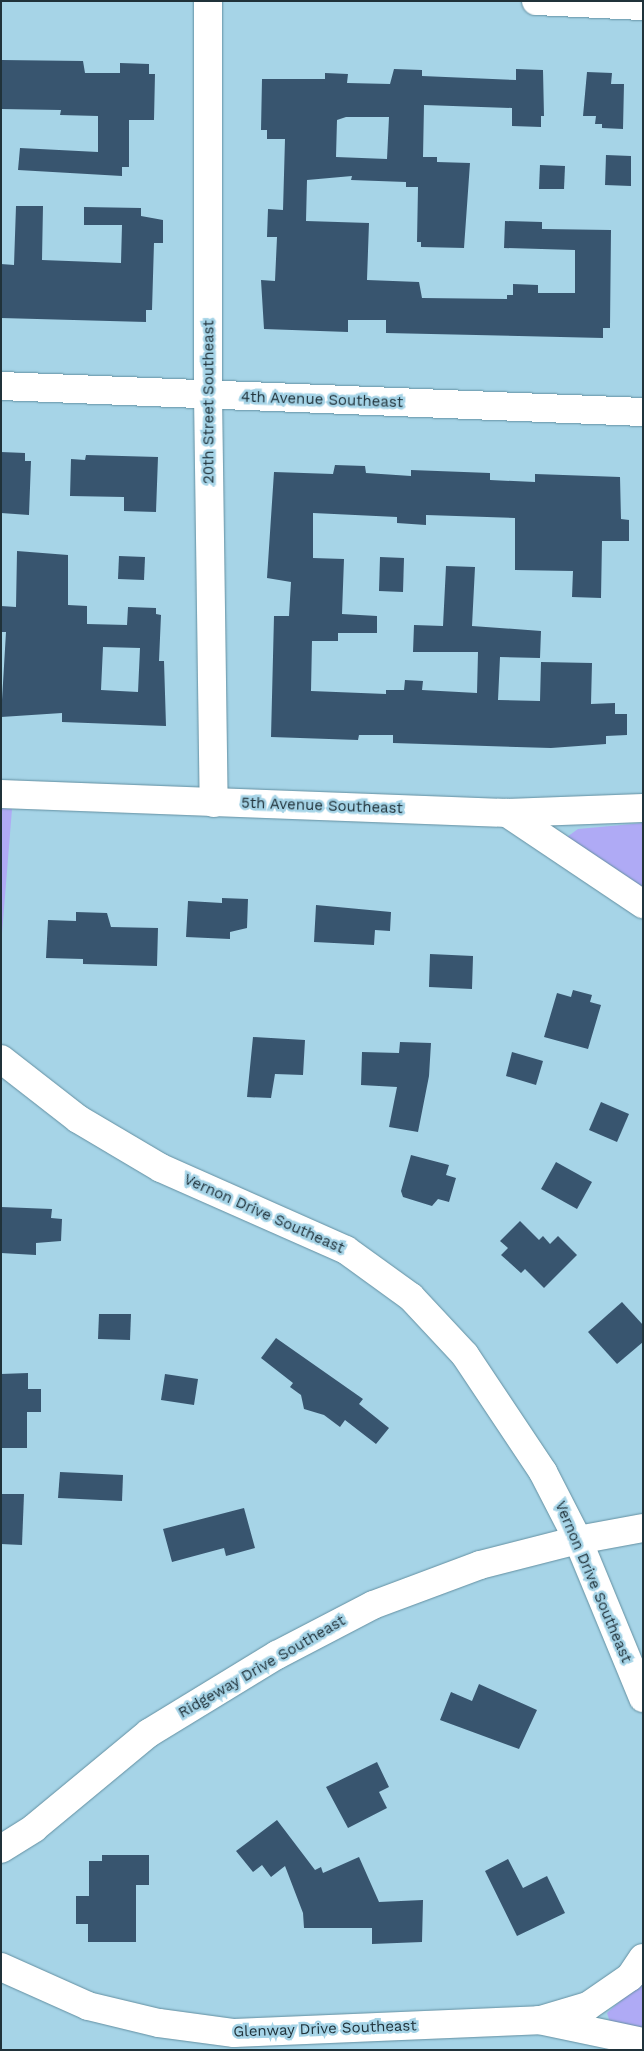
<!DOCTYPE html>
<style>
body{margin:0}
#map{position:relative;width:644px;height:2051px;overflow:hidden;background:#a6d4e7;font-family:"Work Sans",sans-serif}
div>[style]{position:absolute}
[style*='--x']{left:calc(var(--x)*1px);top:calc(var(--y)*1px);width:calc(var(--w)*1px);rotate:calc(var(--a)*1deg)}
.green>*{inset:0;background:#afaaf5}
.building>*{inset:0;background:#38556f}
.roads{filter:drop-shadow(0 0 1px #638fa1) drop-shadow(0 0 1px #638fa1)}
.minor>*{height:28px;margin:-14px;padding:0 14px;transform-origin:14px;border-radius:14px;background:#fff}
span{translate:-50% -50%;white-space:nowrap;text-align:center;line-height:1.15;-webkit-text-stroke:5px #a6d4e7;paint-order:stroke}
.street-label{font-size:15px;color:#20323a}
.frame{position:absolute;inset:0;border:2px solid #20323a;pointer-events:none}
</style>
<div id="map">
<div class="green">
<div style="clip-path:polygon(1px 808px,12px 809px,1px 946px)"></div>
<div style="clip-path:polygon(643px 823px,643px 891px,567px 837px,578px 829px)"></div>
<div style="clip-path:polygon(643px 1981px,643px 2028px,610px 2022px,607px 2013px)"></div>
</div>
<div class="building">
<div style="clip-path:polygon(1px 60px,83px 61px,85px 73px,120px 73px,120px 63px,149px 64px,149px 74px,155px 74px,154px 120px,129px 120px,129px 167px,122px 167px,122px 176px,18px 170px,20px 148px,98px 152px,98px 116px,60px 115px,61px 110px,1px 109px)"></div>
<div style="clip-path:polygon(evenodd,394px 69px,422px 70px,422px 76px,516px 80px,516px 69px,543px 70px,544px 116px,541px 116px,541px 127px,512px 126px,512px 108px,424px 105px,423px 157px,437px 157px,437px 162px,470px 163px,464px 248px,421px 247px,421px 242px,417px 242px,418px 187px,406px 187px,406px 182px,351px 180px,352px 176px,307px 180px,306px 221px,369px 223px,367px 280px,419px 282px,422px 298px,507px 299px,507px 295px,513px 295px,513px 284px,538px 285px,538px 293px,575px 293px,575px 250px,504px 248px,505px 221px,542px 222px,542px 229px,611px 230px,610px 328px,603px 328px,603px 338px,386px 333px,386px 320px,348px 320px,348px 332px,264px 329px,261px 280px,275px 281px,277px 237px,267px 237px,268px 209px,283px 210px,285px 139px,267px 139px,267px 130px,261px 130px,262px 79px,325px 79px,325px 73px,348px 74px,347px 83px,390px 84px,394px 69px,346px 117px,389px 117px,387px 159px,336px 157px,337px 120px,346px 117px)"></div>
<div style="clip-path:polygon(587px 72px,612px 73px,611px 84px,624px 84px,623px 129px,602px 128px,602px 124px,595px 124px,596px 116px,583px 116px)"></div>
<div style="clip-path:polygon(606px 155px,631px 156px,631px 186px,605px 185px)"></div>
<div style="clip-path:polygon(540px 165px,565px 166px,564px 189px,539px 189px)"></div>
<div style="clip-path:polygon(16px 206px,43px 206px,42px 260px,121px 263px,122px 225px,84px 225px,84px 207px,141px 208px,141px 216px,163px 220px,163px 243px,154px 243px,152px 310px,146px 310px,146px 322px,1px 318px,1px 264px,14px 265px)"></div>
<div style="clip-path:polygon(1px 452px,25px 453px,25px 461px,31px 461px,29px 515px,1px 513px)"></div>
<div style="clip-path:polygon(86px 455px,158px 457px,156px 512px,124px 511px,124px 497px,70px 496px,71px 459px,85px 460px)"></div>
<div style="clip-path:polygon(335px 465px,365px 466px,366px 473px,411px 476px,411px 470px,490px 473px,490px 480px,535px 482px,535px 474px,620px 477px,621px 519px,629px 520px,629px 541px,602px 541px,601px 598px,572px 597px,573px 571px,515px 570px,515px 518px,426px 515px,426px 525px,397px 523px,397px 517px,313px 513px,313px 558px,344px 559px,342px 614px,377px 616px,377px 633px,338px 633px,338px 641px,312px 641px,311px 691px,386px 694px,386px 690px,404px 690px,405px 680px,423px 681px,422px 690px,477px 693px,478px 652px,413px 652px,414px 625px,443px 626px,446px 566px,475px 567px,472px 626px,541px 631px,540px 658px,500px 657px,498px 700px,540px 701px,541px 662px,592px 663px,591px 704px,615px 703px,615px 714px,627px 714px,627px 735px,606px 736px,606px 744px,551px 748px,393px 743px,393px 735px,359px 735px,358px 740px,271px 737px,274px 616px,289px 616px,291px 582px,267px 578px,274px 472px,333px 474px)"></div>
<div style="clip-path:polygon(evenodd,17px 551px,68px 555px,68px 605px,87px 606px,87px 624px,127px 625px,128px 607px,156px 608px,156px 614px,161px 615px,159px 661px,164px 661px,166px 726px,62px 722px,62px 713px,1px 717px,6px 632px,1px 632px,1px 606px,16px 607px,17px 551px,103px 647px,140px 648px,138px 692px,101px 690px,103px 647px)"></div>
<div style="clip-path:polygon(119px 556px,145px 557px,144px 580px,118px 579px)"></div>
<div style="clip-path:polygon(380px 557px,404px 558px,403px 592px,379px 591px)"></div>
<div style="clip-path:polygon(222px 898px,248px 899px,247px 928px,230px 932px,230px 939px,186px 937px,188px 901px,222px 903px)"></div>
<div style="clip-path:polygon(316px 905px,391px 912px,390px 931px,375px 930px,374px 945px,314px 942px)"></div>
<div style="clip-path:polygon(76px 912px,107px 913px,111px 927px,158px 928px,157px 966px,83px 964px,83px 959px,46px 958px,48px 920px,76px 921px)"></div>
<div style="clip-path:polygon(430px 954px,473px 956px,472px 989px,429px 987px)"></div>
<div style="clip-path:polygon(573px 990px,592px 995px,590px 1002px,601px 1005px,588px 1049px,544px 1037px,557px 993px,571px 997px)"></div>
<div style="clip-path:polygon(253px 1037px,305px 1040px,303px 1075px,275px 1074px,271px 1098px,247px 1097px)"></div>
<div style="clip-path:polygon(400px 1042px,431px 1043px,429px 1076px,418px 1132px,389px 1127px,397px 1087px,361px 1085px,362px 1052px,399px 1053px)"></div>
<div style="clip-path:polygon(512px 1052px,543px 1061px,536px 1085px,506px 1076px)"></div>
<div style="clip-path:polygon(601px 1102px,629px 1114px,617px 1142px,589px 1130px)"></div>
<div style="clip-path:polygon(411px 1155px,449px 1165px,446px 1175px,456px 1178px,449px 1202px,438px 1199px,432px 1206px,403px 1197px,401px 1191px)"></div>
<div style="clip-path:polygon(556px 1162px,592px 1182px,577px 1209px,541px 1189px)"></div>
<div style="clip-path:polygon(1px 1207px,52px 1209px,51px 1218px,62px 1219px,61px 1241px,36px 1243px,36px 1255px,1px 1253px)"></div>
<div style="clip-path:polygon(520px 1221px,539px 1240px,543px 1236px,550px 1244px,558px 1236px,577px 1255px,544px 1288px,525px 1269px,521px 1273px,501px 1255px,508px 1248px,500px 1241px)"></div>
<div style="clip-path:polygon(622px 1302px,643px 1325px,643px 1342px,617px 1364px,588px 1332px)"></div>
<div style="clip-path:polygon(99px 1314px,131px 1314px,130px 1340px,98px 1339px)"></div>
<div style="clip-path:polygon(276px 1338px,363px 1399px,359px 1404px,389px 1428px,376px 1444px,345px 1420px,340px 1427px,324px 1415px,304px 1409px,301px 1395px,290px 1387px,293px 1383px,261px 1358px)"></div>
<div style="clip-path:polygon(28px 1373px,28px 1389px,41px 1389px,41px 1412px,27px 1412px,27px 1448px,1px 1448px,1px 1374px)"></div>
<div style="clip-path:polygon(165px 1374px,198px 1379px,194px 1405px,161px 1400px)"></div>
<div style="clip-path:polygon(60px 1472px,123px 1475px,122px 1501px,58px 1498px)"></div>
<div style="clip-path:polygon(1px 1494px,24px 1494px,22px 1545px,1px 1544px)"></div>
<div style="clip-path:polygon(244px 1508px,255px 1548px,226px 1556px,224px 1548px,172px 1562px,163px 1529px)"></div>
<div style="clip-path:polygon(479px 1684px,537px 1710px,519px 1749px,440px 1720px,451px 1692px,472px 1701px)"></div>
<div style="clip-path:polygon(377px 1762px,389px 1787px,379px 1792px,387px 1808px,348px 1828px,326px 1787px)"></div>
<div style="clip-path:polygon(277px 1820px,315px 1870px,321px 1867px,323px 1873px,359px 1857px,379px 1902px,423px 1900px,422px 1942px,372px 1944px,372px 1928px,304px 1928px,303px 1913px,285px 1866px,271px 1877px,262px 1865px,253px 1872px,236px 1851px)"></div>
<div style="clip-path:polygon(102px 1855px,149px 1855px,149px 1885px,136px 1885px,136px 1942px,88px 1942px,88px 1924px,76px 1924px,76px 1896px,89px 1896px,89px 1861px,102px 1861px)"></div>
<div style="clip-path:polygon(508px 1859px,523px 1888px,547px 1876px,565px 1913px,517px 1936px,485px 1871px)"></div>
</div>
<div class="roads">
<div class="minor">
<div style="--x:208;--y:1;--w:394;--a:90"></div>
<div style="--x:208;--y:395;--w:408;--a:89.2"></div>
<div style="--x:536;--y:1;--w:107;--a:2.7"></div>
<div style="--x:1;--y:386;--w:643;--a:2.32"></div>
<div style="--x:1;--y:794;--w:506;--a:2.15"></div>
<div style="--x:507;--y:813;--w:136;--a:-2.1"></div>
<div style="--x:507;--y:813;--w:164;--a:33.8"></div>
<div style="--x:1;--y:1059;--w:98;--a:37.9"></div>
<div style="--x:78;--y:1119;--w:96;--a:30.6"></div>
<div style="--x:161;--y:1168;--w:202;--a:23.9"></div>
<div style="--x:346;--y:1250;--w:80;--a:35.9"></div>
<div style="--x:411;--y:1297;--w:79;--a:47"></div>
<div style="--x:465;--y:1355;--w:141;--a:56.3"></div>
<div style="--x:543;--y:1472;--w:76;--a:62.8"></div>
<div style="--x:578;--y:1540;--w:171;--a:67.6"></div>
<div style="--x:1;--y:1849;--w:39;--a:-32"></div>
<div style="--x:34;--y:1828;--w:149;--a:-39.6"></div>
<div style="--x:149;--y:1733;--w:150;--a:-31.4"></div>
<div style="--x:277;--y:1655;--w:108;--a:-27.5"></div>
<div style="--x:373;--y:1605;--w:114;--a:-20.5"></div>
<div style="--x:480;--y:1565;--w:101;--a:-14.3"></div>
<div style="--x:578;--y:1540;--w:66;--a:-10.5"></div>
<div style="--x:1;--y:1967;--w:95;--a:24.1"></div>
<div style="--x:88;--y:2006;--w:73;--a:13.5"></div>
<div style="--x:159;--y:2023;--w:76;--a:7.6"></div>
<div style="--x:234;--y:2033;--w:305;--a:-2.4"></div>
<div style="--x:539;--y:2020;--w:106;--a:11.9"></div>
<div style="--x:541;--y:2020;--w:49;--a:-16.6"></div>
<div style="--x:588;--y:2006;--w:51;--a:-34.6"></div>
<div style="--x:630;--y:1977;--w:23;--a:-56"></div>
</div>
</div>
<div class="street-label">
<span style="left:322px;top:400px;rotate:2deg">4th Avenue Southeast</span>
<span style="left:209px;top:402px;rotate:-90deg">20th Street Southeast</span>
<span style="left:322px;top:806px;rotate:2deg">5th Avenue Southeast</span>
<span style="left:264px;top:1214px;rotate:24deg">Vernon Drive Southeast</span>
<span style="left:593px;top:1582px;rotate:67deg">Vernon Drive Southeast</span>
<span style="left:262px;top:1667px;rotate:-30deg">Ridgeway Drive Southeast</span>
<span style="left:325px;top:2029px;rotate:-2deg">Glenway Drive Southeast</span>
</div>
<div class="frame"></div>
</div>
